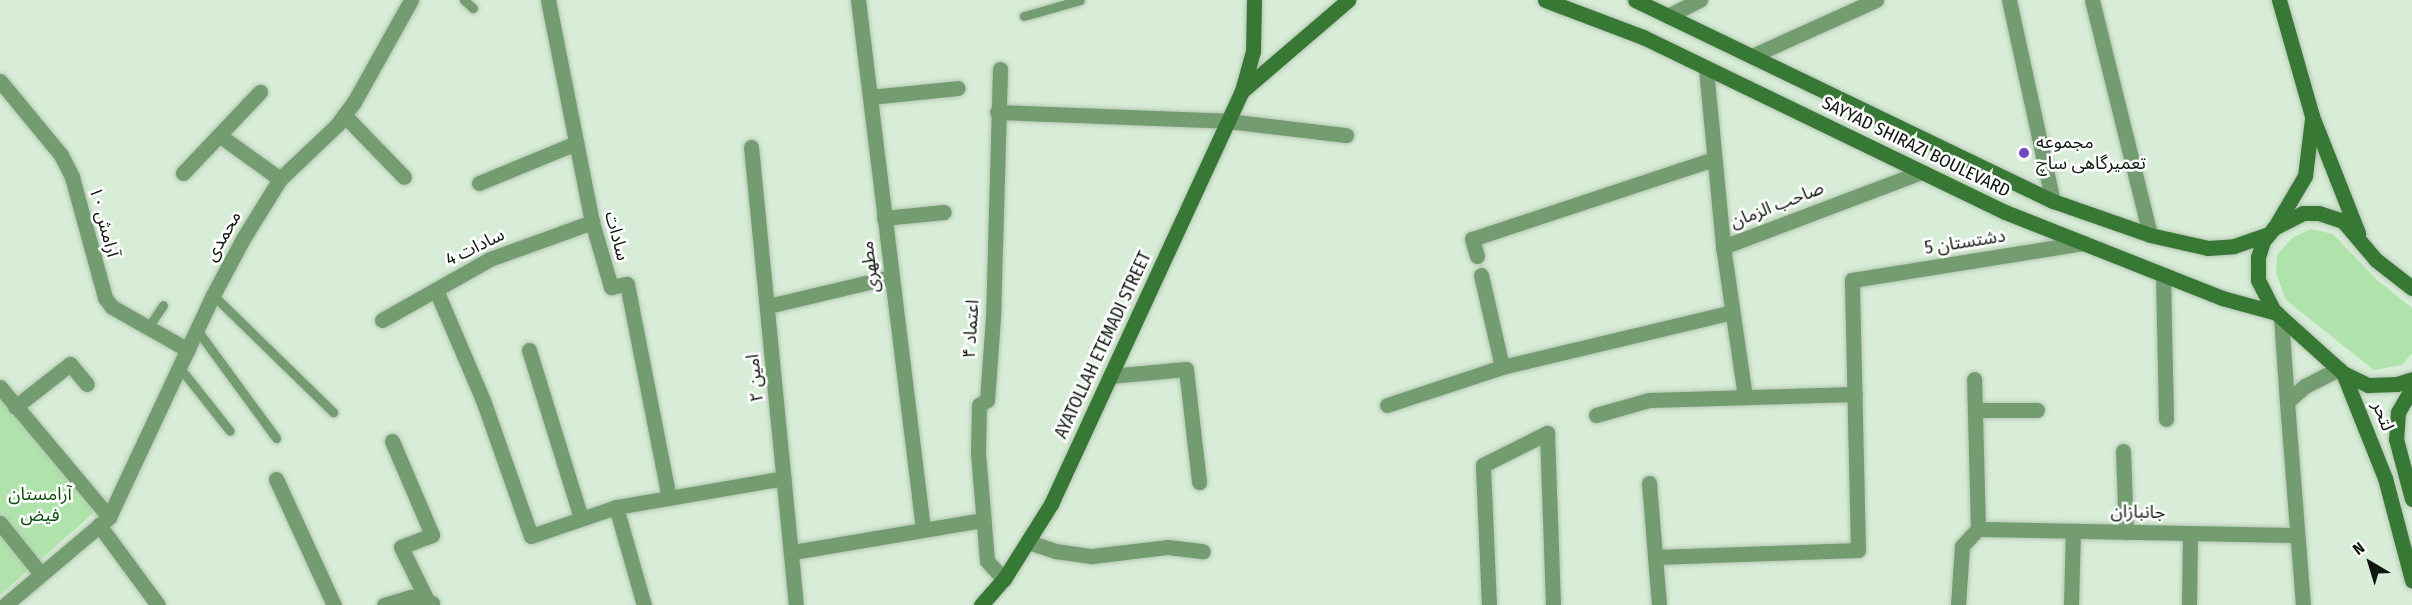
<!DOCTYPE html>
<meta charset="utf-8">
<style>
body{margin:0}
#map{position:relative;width:2412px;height:605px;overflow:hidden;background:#d8edd7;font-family:"Fira Sans Condensed","Noto Sans Arabic",sans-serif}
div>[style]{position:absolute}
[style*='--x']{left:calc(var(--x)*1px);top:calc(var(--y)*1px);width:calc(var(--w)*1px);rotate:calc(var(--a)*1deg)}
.green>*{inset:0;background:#b0e3ac}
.roads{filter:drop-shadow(0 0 2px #b4c6b3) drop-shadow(0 0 2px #b4c6b3)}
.lane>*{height:9px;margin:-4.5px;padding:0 4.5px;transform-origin:4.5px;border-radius:4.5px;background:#739d70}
.street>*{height:15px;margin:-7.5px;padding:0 7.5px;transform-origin:7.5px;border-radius:7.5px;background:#739d70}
.secondary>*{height:15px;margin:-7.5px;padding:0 7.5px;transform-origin:7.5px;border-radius:7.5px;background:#377835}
.dots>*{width:16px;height:16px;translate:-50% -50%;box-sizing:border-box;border:3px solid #fff;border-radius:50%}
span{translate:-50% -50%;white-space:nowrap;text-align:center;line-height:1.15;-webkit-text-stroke:5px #fff;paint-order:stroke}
.poi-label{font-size:18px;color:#0f160f}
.left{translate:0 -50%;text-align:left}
.street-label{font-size:18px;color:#0f160f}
.park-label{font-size:18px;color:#064e09}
.north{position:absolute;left:2340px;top:533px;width:60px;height:60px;-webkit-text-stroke:4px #fff;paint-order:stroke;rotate:322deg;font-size:16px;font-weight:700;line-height:24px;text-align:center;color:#0f160f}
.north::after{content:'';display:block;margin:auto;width:21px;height:27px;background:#0f160f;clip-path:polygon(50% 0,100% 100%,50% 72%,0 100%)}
</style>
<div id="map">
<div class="green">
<div style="clip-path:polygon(2311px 229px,2333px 234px,2377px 280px,2412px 308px,2412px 353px,2402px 365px,2374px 370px,2286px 300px,2276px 273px,2277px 255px,2292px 238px)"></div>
<div style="clip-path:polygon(0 399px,97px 510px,0 595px)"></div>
</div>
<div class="roads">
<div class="lane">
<div style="--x:464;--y:0;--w:12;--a:42"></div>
<div style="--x:1024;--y:16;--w:58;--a:-15.9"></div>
<div style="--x:213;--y:295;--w:168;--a:44.3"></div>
<div style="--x:149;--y:326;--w:25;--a:-56"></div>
<div style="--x:197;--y:330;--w:134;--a:53.8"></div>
<div style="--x:180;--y:368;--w:80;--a:51.6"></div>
</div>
<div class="street">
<div style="--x:548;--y:0;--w:226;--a:78.8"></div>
<div style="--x:592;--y:222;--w:68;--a:73.7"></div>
<div style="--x:611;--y:287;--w:16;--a:-11"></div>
<div style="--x:627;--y:284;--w:218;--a:78.9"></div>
<div style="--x:858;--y:0;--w:533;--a:82.99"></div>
<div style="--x:2009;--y:0;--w:206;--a:77.7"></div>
<div style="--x:2092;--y:0;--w:242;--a:76.1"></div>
<div style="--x:1668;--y:16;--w:36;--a:-27"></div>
<div style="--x:1754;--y:55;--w:134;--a:-24.3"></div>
<div style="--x:1000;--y:69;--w:248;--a:91.6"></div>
<div style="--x:993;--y:317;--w:83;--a:94.1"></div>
<div style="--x:987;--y:400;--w:9;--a:148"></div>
<div style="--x:979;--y:405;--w:48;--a:91.2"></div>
<div style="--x:978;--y:453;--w:108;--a:85.2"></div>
<div style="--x:987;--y:561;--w:25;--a:47"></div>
<div style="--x:1706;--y:69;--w:179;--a:84.5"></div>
<div style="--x:0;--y:81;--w:96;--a:50.5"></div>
<div style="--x:61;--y:155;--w:25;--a:63"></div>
<div style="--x:72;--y:177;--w:125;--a:74.7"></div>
<div style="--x:105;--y:298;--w:11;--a:52"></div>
<div style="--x:112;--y:307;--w:87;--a:29.5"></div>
<div style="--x:870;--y:97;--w:88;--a:-5.8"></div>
<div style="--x:997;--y:112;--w:231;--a:2.2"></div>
<div style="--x:1228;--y:121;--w:119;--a:6.8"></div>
<div style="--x:344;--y:115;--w:86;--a:45.9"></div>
<div style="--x:219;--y:135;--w:75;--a:35.8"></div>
<div style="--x:751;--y:147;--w:460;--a:84.4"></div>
<div style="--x:183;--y:173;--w:112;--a:-46.5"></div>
<div style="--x:479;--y:183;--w:105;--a:-22.4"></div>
<div style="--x:884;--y:218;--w:60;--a:-5.7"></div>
<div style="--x:1477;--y:256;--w:18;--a:-106"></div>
<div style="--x:1472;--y:239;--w:255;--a:-18.3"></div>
<div style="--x:1481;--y:275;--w:94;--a:77.1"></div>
<div style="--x:1502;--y:367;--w:236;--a:-13.4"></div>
<div style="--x:2163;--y:275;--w:144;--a:88.8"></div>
<div style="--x:436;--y:290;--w:120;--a:66.9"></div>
<div style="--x:483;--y:400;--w:144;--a:70.6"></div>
<div style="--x:531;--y:536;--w:90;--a:-18.8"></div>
<div style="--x:616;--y:507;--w:170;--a:-9.8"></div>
<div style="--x:768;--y:306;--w:126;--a:-13.3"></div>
<div style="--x:2281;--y:317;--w:85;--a:86"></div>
<div style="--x:2287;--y:402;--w:24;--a:-42"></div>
<div style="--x:2305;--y:386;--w:38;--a:-27"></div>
<div style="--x:382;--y:320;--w:124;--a:-29.5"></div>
<div style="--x:490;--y:259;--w:109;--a:-19.9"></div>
<div style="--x:529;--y:350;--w:176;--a:72.8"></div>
<div style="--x:1110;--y:376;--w:76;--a:-5.3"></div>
<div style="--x:1186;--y:369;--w:114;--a:83.4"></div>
<div style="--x:0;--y:387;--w:170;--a:50"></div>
<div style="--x:1745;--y:397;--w:152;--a:-98.3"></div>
<div style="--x:1723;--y:247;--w:212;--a:-20.7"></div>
<div style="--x:2287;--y:402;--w:204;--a:85.5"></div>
<div style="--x:1387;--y:405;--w:121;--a:-18.3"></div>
<div style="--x:15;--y:407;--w:70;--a:-38"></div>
<div style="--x:70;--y:364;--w:26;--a:50"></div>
<div style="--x:1975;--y:410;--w:62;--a:0"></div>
<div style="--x:1596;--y:415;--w:55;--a:-15.8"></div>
<div style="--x:1649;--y:400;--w:206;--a:-1.7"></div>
<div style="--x:392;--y:441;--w:102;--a:66.9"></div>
<div style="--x:432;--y:535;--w:33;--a:159"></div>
<div style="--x:401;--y:547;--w:61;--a:63.9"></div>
<div style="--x:2123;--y:451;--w:81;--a:87.9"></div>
<div style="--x:276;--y:479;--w:139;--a:65.3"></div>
<div style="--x:1649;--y:483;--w:122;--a:85.3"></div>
<div style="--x:616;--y:507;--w:102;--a:74.1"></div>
<div style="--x:0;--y:523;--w:65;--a:51.2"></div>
<div style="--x:99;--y:525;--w:99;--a:53.6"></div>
<div style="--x:1978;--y:529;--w:319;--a:1.1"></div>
<div style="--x:1028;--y:542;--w:28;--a:18"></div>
<div style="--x:1055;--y:551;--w:37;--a:8"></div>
<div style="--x:1092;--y:556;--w:77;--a:-6.8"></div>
<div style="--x:1168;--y:547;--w:35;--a:7"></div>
<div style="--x:793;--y:552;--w:193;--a:-9.6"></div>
<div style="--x:1655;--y:557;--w:203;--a:-2"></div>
<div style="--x:1858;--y:550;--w:270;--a:-91.3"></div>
<div style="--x:1852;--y:280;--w:234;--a:-9.1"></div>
<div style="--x:5;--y:605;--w:136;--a:-40.2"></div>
<div style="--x:109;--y:517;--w:245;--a:-64.9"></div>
<div style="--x:213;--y:295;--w:66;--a:-61.9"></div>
<div style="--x:244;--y:237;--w:68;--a:-58.2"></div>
<div style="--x:280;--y:179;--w:79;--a:-43.5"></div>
<div style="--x:337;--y:125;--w:29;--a:-54"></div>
<div style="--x:354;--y:102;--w:117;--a:-60.8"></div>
<div style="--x:384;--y:605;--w:28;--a:-17"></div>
<div style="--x:411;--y:597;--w:22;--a:16"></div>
<div style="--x:1489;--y:605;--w:140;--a:-92.5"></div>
<div style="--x:1483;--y:465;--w:72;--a:-26.6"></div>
<div style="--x:1547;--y:433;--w:172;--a:88"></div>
<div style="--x:1958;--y:605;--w:59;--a:-86.1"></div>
<div style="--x:1962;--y:546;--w:23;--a:-47"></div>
<div style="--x:1978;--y:529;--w:150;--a:-91.5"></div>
<div style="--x:2071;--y:605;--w:74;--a:-88.5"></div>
<div style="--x:2189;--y:605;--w:72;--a:-89.2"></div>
</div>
<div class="secondary">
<div style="--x:1254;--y:0;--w:51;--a:91.1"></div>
<div style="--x:1253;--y:51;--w:41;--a:105.4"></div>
<div style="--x:1242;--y:91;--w:140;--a:-40.6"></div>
<div style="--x:1545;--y:0;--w:105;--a:20.7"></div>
<div style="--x:1643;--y:37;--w:402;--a:25.8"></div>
<div style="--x:2005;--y:212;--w:233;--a:21.6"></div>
<div style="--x:2222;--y:298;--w:57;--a:15.3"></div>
<div style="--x:1635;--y:0;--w:464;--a:25.7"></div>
<div style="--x:2053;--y:201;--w:103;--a:19.3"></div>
<div style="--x:2150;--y:235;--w:59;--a:12.6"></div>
<div style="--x:2208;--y:248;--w:26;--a:-4"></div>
<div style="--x:2234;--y:246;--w:34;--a:-19"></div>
<div style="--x:2279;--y:0;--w:121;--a:74.1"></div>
<div style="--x:2312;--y:116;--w:126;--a:68.5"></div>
<div style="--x:2276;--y:225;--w:57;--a:-59.4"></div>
<div style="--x:2305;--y:176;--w:57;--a:-83"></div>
<div style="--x:2412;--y:288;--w:46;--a:-142.1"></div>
<div style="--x:2376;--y:260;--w:51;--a:-130.2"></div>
<div style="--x:2343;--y:221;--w:26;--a:-162"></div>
<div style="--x:2318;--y:213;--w:15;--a:180"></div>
<div style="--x:2303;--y:213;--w:33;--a:153"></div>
<div style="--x:2274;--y:228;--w:17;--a:130"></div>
<div style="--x:2263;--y:241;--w:17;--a:107"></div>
<div style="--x:2258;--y:257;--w:23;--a:90"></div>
<div style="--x:2258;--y:280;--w:34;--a:63"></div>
<div style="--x:2273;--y:310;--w:94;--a:42"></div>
<div style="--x:2343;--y:373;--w:28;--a:26"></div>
<div style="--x:2368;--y:385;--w:29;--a:-2"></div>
<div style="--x:2397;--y:384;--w:16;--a:-18"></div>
<div style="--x:2343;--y:373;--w:113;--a:68.2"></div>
<div style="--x:2385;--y:478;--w:106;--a:75.2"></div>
<div style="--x:2412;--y:388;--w:28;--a:120"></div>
<div style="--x:2398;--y:412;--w:27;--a:94"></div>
<div style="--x:2396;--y:439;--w:62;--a:75.1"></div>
<div style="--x:981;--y:605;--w:35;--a:-49"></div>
<div style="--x:1004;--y:579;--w:89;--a:-57.9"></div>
<div style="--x:1051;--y:504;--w:455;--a:-65.2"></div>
</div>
</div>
<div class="dots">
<div style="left:2024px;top:153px;background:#6d48c0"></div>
</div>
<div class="poi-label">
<span class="left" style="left:2036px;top:153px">مجموعه<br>تعمیرگاهی ساچ</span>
</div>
<div class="street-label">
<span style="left:1916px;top:147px;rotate:26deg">SAYYAD SHIRAZI BOULEVARD</span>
<span style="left:1777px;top:205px;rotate:-21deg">صاحب الزمان</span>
<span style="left:104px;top:222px;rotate:75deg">آرامش ۱۰</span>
<span style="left:223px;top:236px;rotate:-60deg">محمدی</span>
<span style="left:617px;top:236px;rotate:75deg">سادات</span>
<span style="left:1965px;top:242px;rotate:-9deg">دشتستان 5</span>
<span style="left:475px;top:247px;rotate:-26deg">سادات 4</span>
<span style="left:870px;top:267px;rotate:-97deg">مطهری</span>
<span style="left:971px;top:329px;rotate:-86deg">اعتماد ۴</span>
<span style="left:1103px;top:345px;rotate:-65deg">AYATOLLAH ETEMADI STREET</span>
<span style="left:755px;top:378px;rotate:-96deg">امین ۲</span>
<span style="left:2383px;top:416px;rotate:68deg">لتحر</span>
<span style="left:2138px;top:512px;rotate:1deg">جانبازان</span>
</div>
<div class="park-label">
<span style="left:40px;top:505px">آرامستان<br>فیض</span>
</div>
<div class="north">N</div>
</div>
